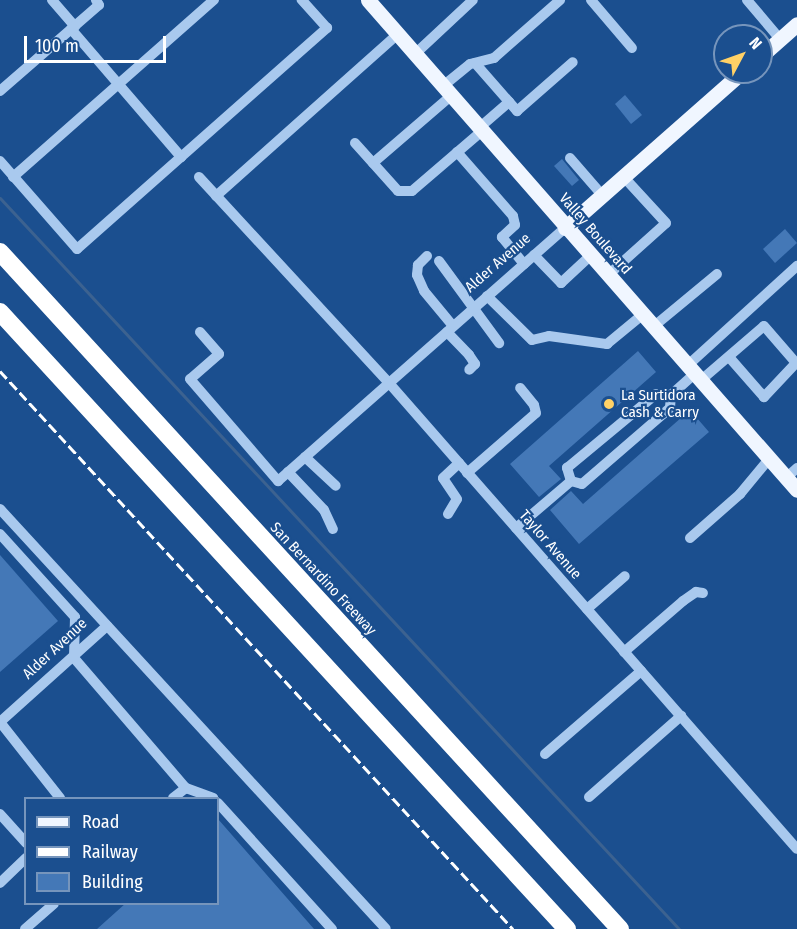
<!DOCTYPE html>
<style>
body{margin:0}
#map{position:relative;width:797px;height:929px;overflow:hidden;background:#1b4f8f;font-family:"Fira Sans Condensed",sans-serif}
div>[style]{position:absolute}
[style*='--x']{left:calc(var(--x)*1px);top:calc(var(--y)*1px);width:calc(var(--w)*1px);rotate:calc(var(--a)*1deg)}
.stream>*{height:3px;margin:-1.5px;padding:0 1.5px;transform-origin:1.5px;border-radius:1.5px;background:#3c6290}
.building>*{inset:0;background:#4478b7}
.minor>*{height:10px;margin:-5px;padding:0 5px;transform-origin:5px;border-radius:5px;background:#a9c9ee}
.major>*{height:15px;margin:-7.5px;padding:0 7.5px;transform-origin:7.5px;border-radius:7.5px;background:#f0f6ff}
.highway>*{height:18px;margin:-9px;padding:0 9px;transform-origin:9px;border-radius:9px;background:#fff}
.rail>*{height:3px;margin-top:-1.5px;transform-origin:0;background:repeating-linear-gradient(90deg,#fff 0 10px,transparent 0 14.5px)}
.dots>*{width:16px;height:16px;translate:-50% -50%;box-sizing:border-box;border:3px solid #1b4f8f;border-radius:50%}
span{translate:-50% -50%;white-space:nowrap;text-align:center;line-height:1.15;-webkit-text-stroke:4.5px #1b4f8f;paint-order:stroke}
.street-label{font-size:15px;color:#fff}
.poi-label{font-size:15px;color:#fff}
.left{translate:0 -50%;text-align:left}
.legend{position:absolute;left:24px;top:797px;width:195px;height:108px;box-sizing:border-box;background:#1b4f8f;border:2px solid #7695bc;margin:0;padding:8px 10px;list-style:none;font-size:18px;color:#fff}
.legend li{display:flex;align-items:center;gap:12px;height:30px}
.legend b{width:30px;border:2px solid #7695bc}
.north{position:absolute;left:713px;top:24px;width:60px;height:60px;box-sizing:border-box;background:#1b4f8f;border:2px solid #7695bc;border-radius:50%;rotate:49deg;font-size:16px;font-weight:700;line-height:24px;text-align:center;color:#fff}
.north::after{content:'';display:block;margin:auto;width:21px;height:27px;background:#ffd166;clip-path:polygon(50% 0,100% 100%,50% 72%,0 100%)}
.scale{position:absolute;left:24px;top:36px;width:142px;height:27px;box-sizing:border-box;border:3px solid #fff;border-top:0;padding-left:8px;font-size:18px;line-height:21px;white-space:nowrap;color:#fff;-webkit-text-stroke:4px #1b4f8f;paint-order:stroke}
</style>
<div id="map">
<div class="stream">
<div style="--x:0;--y:198;--w:998;--a:47.11"></div>
</div>
<div class="building">
<div style="clip-path:polygon(625px 95px,642px 115px,631px 124px,615px 104px)"></div>
<div style="clip-path:polygon(562px 159px,579px 180px,572px 186px,554px 166px)"></div>
<div style="clip-path:polygon(785px 229px,797px 243px,775px 263px,763px 249px)"></div>
<div style="clip-path:polygon(638px 351px,656px 372px,549px 466px,561px 479px,539px 497px,510px 464px)"></div>
<div style="clip-path:polygon(690px 410px,709px 432px,579px 544px,550px 510px,571px 491px,583px 504px)"></div>
<div style="clip-path:polygon(0 555px,58px 621px,0 672px)"></div>
<div style="clip-path:polygon(218px 819px,314px 929px,97px 929px,126px 903px,218px 903px)"></div>
</div>
<div class="minor">
<div style="--x:52;--y:0;--w:35;--a:49"></div>
<div style="--x:591;--y:0;--w:63;--a:49.5"></div>
<div style="--x:747;--y:0;--w:51;--a:49.8"></div>
<div style="--x:71;--y:29;--w:169;--a:49.3"></div>
<div style="--x:415;--y:54;--w:79;--a:-43"></div>
<div style="--x:475;--y:63;--w:64;--a:48.8"></div>
<div style="--x:517;--y:111;--w:74;--a:-41.2"></div>
<div style="--x:443;--y:86;--w:35;--a:-39"></div>
<div style="--x:470;--y:64;--w:25;--a:-14"></div>
<div style="--x:494;--y:58;--w:88;--a:-41.3"></div>
<div style="--x:0;--y:91;--w:131;--a:-41"></div>
<div style="--x:99;--y:5;--w:6;--a:-121"></div>
<div style="--x:479;--y:128;--w:40;--a:-41"></div>
<div style="--x:355;--y:143;--w:64;--a:48.1"></div>
<div style="--x:398;--y:191;--w:14;--a:0"></div>
<div style="--x:412;--y:191;--w:92;--a:-40.6"></div>
<div style="--x:457;--y:152;--w:85;--a:48.8"></div>
<div style="--x:513;--y:216;--w:9;--a:77"></div>
<div style="--x:515;--y:225;--w:18;--a:137"></div>
<div style="--x:502;--y:237;--w:35;--a:51"></div>
<div style="--x:570;--y:158;--w:49;--a:49.1"></div>
<div style="--x:0;--y:161;--w:117;--a:48.8"></div>
<div style="--x:77;--y:249;--w:334;--a:-41.5"></div>
<div style="--x:327;--y:28;--w:38;--a:-132"></div>
<div style="--x:373;--y:163;--w:103;--a:-40.7"></div>
<div style="--x:13;--y:177;--w:268;--a:-41.4"></div>
<div style="--x:199;--y:177;--w:280;--a:47.3"></div>
<div style="--x:389;--y:383;--w:619;--a:48.8"></div>
<div style="--x:216;--y:196;--w:244;--a:-41.7"></div>
<div style="--x:534;--y:255;--w:39;--a:46"></div>
<div style="--x:561;--y:283;--w:40;--a:-43"></div>
<div style="--x:427;--y:256;--w:13;--a:135"></div>
<div style="--x:418;--y:265;--w:10;--a:96"></div>
<div style="--x:417;--y:275;--w:17;--a:66"></div>
<div style="--x:424;--y:291;--w:45;--a:50.4"></div>
<div style="--x:439;--y:261;--w:102;--a:53.8"></div>
<div style="--x:607;--y:276;--w:79;--a:-41.9"></div>
<div style="--x:666;--y:223;--w:64;--a:-132.5"></div>
<div style="--x:487;--y:296;--w:63;--a:44.4"></div>
<div style="--x:532;--y:340;--w:17;--a:-13"></div>
<div style="--x:549;--y:336;--w:59;--a:7.9"></div>
<div style="--x:607;--y:344;--w:45;--a:-39.6"></div>
<div style="--x:653;--y:327;--w:83;--a:-39.6"></div>
<div style="--x:200;--y:332;--w:29;--a:49"></div>
<div style="--x:219;--y:354;--w:38;--a:139"></div>
<div style="--x:190;--y:379;--w:135;--a:49.2"></div>
<div style="--x:278;--y:481;--w:383;--a:-41.4"></div>
<div style="--x:447;--y:332;--w:32;--a:46"></div>
<div style="--x:469;--y:355;--w:11;--a:56"></div>
<div style="--x:475;--y:364;--w:8;--a:135"></div>
<div style="--x:687;--y:366;--w:149;--a:-42.3"></div>
<div style="--x:700;--y:381;--w:84;--a:-40.7"></div>
<div style="--x:764;--y:326;--w:49;--a:49.1"></div>
<div style="--x:796;--y:363;--w:47;--a:133.3"></div>
<div style="--x:764;--y:397;--w:53;--a:-131.2"></div>
<div style="--x:305;--y:457;--w:42;--a:43.1"></div>
<div style="--x:288;--y:472;--w:52;--a:46.5"></div>
<div style="--x:324;--y:510;--w:21;--a:65"></div>
<div style="--x:467;--y:473;--w:91;--a:-41"></div>
<div style="--x:536;--y:413;--w:8;--a:-104"></div>
<div style="--x:534;--y:405;--w:22;--a:-129"></div>
<div style="--x:786;--y:478;--w:15;--a:-42"></div>
<div style="--x:571;--y:481;--w:14;--a:-107"></div>
<div style="--x:567;--y:468;--w:116;--a:-39.7"></div>
<div style="--x:656;--y:394;--w:15;--a:4"></div>
<div style="--x:0;--y:509;--w:570;--a:47.42"></div>
<div style="--x:448;--y:514;--w:17;--a:-59"></div>
<div style="--x:457;--y:499;--w:25;--a:-124"></div>
<div style="--x:443;--y:478;--w:22;--a:-43"></div>
<div style="--x:516;--y:528;--w:72;--a:-40.5"></div>
<div style="--x:571;--y:481;--w:11;--a:15"></div>
<div style="--x:582;--y:484;--w:107;--a:-40.8"></div>
<div style="--x:663;--y:414;--w:9;--a:-41"></div>
<div style="--x:670;--y:408;--w:13;--a:-86"></div>
<div style="--x:671;--y:395;--w:31;--a:-42"></div>
<div style="--x:0;--y:534;--w:112;--a:47.9"></div>
<div style="--x:75;--y:617;--w:41;--a:91.4"></div>
<div style="--x:74;--y:658;--w:172;--a:49.3"></div>
<div style="--x:186;--y:788;--w:29;--a:20"></div>
<div style="--x:690;--y:538;--w:67;--a:-41.3"></div>
<div style="--x:740;--y:494;--w:45;--a:-50.4"></div>
<div style="--x:587;--y:609;--w:50;--a:-41"></div>
<div style="--x:624;--y:652;--w:78;--a:-40.8"></div>
<div style="--x:683;--y:601;--w:16;--a:-35"></div>
<div style="--x:696;--y:592;--w:7;--a:8"></div>
<div style="--x:0;--y:722;--w:144;--a:-41.9"></div>
<div style="--x:0;--y:722;--w:97;--a:51.7"></div>
<div style="--x:545;--y:754;--w:127;--a:-40.8"></div>
<div style="--x:589;--y:797;--w:123;--a:-41.4"></div>
<div style="--x:173;--y:798;--w:16;--a:-38"></div>
<div style="--x:218;--y:803;--w:170;--a:47.9"></div>
<div style="--x:0;--y:814;--w:39;--a:48"></div>
<div style="--x:0;--y:883;--w:36;--a:-44"></div>
<div style="--x:25;--y:929;--w:38;--a:-41"></div>
</div>
<div class="major">
<div style="--x:368;--y:0;--w:651;--a:48.8"></div>
<div style="--x:761;--y:56;--w:48;--a:-41.6"></div>
<div style="--x:565;--y:228;--w:236;--a:-41.4"></div>
</div>
<div class="highway">
<div style="--x:0;--y:252;--w:918;--a:47.52"></div>
<div style="--x:0;--y:312;--w:838;--a:47.42"></div>
</div>
<div class="rail">
<div style="--x:0;--y:371;--w:758;--a:47.41"></div>
</div>
<div class="dots">
<div style="left:609px;top:404px;background:#ffd166"></div>
</div>
<div class="street-label">
<span style="left:595px;top:234px;rotate:49deg">Valley Boulevard</span>
<span style="left:498px;top:263px;rotate:-41deg">Alder Avenue</span>
<span style="left:550px;top:545px;rotate:49deg">Taylor Avenue</span>
<span style="left:323px;top:579px;rotate:47deg">San Bernardino Freeway</span>
<span style="left:55px;top:649px;rotate:-43deg">Alder Avenue</span>
</div>
<div class="poi-label">
<span class="left" style="left:621px;top:404px">La Surtidora<br>Cash &amp; Carry</span>
</div>
<ul class="legend">
<li><b style="height:8px;background:#f0f6ff"></b>Road</li>
<li><b style="height:8px;background:#fff"></b>Railway</li>
<li><b style="height:16px;background:#4478b7"></b>Building</li>
</ul>
<div class="north">N</div>
<div class="scale">100 m</div>
</div>
